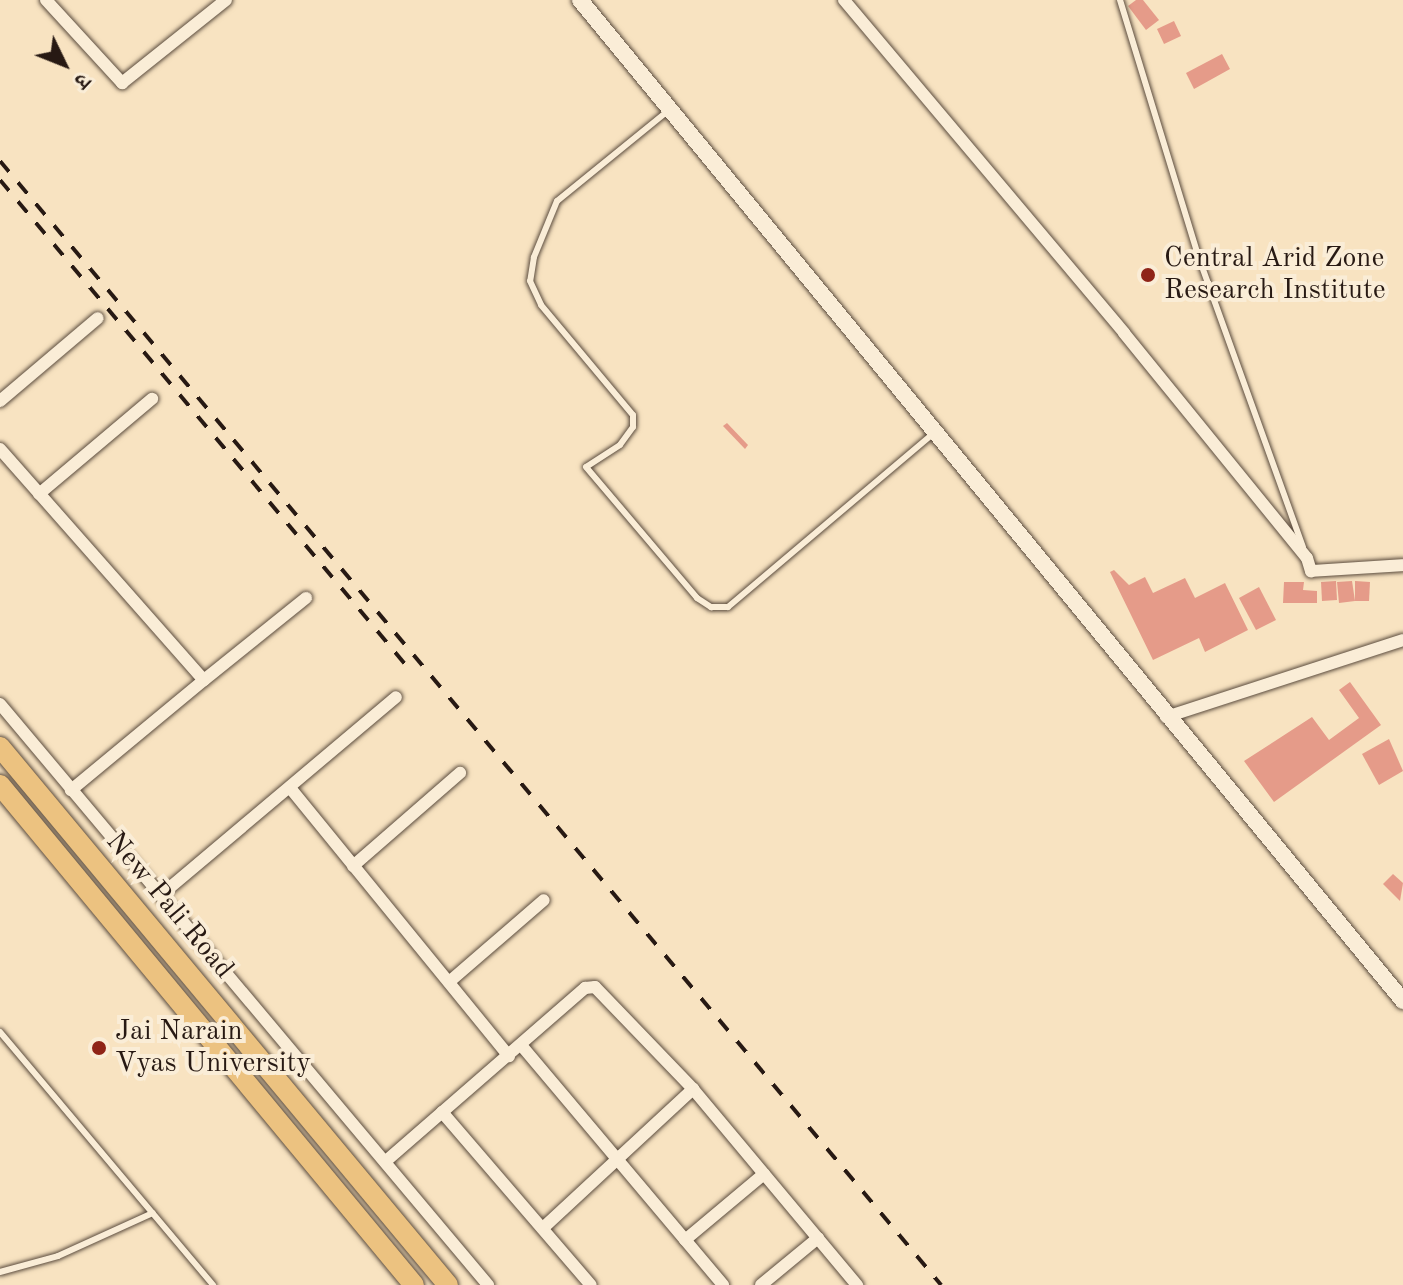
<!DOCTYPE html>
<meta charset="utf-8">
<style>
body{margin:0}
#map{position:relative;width:1403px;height:1285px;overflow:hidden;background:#f8e3c1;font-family:"Old Standard TT","Noto Serif Devanagari",serif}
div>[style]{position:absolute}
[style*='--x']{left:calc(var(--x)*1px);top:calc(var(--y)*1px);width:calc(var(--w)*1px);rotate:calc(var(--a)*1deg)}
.building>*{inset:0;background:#e59b89}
.roads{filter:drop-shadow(0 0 2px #5b4c3e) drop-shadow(0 0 2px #5b4c3e)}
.service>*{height:6px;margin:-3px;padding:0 3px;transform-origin:3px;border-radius:3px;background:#faedd7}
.minor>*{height:12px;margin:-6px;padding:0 6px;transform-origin:6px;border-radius:6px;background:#faedd7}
.tertiary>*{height:16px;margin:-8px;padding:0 8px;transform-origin:8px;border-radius:8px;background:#faedd7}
.trunk>*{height:20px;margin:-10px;padding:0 10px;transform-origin:10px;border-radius:10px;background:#ecc280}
.rail>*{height:4px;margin-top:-2px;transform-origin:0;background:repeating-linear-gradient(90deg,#271913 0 14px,transparent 0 28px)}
.dots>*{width:22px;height:22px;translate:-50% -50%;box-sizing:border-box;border:4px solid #faedd7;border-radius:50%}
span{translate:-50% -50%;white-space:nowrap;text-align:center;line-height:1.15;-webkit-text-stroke:8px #faedd7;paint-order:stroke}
.poi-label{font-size:28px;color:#271913}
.left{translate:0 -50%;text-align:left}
.street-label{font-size:28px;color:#271913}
.north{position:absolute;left:24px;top:24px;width:80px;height:80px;-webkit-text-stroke:6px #faedd7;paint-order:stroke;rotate:133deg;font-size:22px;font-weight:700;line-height:32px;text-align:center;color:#271913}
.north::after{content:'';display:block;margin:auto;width:28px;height:36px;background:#271913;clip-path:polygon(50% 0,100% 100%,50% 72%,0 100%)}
</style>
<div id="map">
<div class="building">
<div style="clip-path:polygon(1136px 0,1143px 0,1159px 20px,1146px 30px,1128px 6px)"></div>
<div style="clip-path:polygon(1174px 21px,1181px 36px,1164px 44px,1157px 29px)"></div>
<div style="clip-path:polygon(1222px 54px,1230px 69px,1194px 89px,1186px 73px)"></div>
<div style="clip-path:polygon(727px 423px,748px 445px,745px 449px,723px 426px)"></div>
<div style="clip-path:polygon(1114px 570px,1129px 585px,1145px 577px,1153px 593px,1185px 578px,1195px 598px,1225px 583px,1248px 630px,1205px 652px,1199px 638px,1153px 660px,1110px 572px)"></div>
<div style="clip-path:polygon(1336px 581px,1337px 600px,1322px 601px,1321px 582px)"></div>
<div style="clip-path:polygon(1352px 581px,1355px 601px,1339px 603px,1337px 582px)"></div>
<div style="clip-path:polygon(1355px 581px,1370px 582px,1369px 601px,1355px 601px)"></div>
<div style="clip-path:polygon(1284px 582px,1304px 582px,1303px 590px,1317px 591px,1317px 603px,1283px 603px)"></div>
<div style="clip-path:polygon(1259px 587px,1276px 620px,1256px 630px,1239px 598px)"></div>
<div style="clip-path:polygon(1350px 682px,1381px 725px,1274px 802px,1244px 761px,1312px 717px,1329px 740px,1359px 718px,1339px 690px)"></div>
<div style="clip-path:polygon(1389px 739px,1403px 771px,1379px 785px,1362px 754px)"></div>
<div style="clip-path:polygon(1393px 874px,1403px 883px,1400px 901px,1383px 884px)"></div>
</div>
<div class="roads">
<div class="service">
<div style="--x:1120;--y:0;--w:273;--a:73"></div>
<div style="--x:1200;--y:261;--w:304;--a:70.2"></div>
<div style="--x:669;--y:110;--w:144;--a:140.9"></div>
<div style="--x:557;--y:201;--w:61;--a:112.3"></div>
<div style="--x:534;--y:257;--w:24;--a:99"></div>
<div style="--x:530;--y:281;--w:26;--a:65"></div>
<div style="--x:541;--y:305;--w:143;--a:50.1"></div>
<div style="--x:633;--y:415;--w:12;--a:90"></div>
<div style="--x:633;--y:427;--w:22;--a:126"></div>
<div style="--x:620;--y:445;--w:40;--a:147.1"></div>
<div style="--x:586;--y:467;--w:172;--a:49.7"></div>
<div style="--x:697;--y:598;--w:17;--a:33"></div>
<div style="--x:711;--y:607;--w:17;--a:0"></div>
<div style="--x:728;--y:607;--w:268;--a:-40.2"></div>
<div style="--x:0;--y:1032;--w:331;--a:49.9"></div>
<div style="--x:0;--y:1272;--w:60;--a:-15.4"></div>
<div style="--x:58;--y:1256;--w:104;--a:-24.4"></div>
</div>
<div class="minor">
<div style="--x:46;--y:0;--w:113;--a:47.5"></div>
<div style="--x:122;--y:83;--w:133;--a:-38.6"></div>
<div style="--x:844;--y:0;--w:435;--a:49.9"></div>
<div style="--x:1124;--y:333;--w:290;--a:50.9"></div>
<div style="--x:1307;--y:558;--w:14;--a:73"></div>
<div style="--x:1311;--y:571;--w:92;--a:-3.7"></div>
<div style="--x:0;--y:401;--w:128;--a:-40.3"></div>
<div style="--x:0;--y:449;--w:308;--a:48.6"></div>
<div style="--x:204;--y:680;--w:173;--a:140.4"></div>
<div style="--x:39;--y:494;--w:148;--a:-40.1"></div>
<div style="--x:204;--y:680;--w:131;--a:-38.8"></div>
<div style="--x:0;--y:704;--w:759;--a:49.97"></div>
<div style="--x:1166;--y:717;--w:249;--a:-18"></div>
<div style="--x:291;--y:789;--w:345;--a:50.8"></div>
<div style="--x:353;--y:866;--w:142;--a:-41"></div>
<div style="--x:161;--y:895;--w:307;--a:-40.1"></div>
<div style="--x:449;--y:982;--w:125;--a:-40.8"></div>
<div style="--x:521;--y:1045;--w:314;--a:49.9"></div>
<div style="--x:442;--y:1112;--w:228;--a:49.3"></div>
<div style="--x:386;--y:1161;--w:264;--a:-41"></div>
<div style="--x:585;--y:988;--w:10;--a:-6"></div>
<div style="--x:595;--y:987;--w:141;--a:46.1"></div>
<div style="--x:693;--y:1089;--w:256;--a:50.1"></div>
<div style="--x:543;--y:1228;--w:205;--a:-42.8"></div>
<div style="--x:685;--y:1240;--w:103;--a:-39.9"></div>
<div style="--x:761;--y:1285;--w:74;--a:-39.5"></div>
</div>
<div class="tertiary">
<div style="--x:580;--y:0;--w:1296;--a:50.57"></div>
</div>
<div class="trunk">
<div style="--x:0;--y:747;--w:700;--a:50.22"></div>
<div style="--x:0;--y:785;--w:649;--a:50.38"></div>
</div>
</div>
<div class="rail">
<div style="--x:0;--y:161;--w:1466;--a:50.06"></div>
<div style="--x:0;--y:180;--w:631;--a:50.08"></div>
</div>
<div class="dots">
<div style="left:1148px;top:275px;background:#8f2418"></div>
<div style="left:99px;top:1048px;background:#8f2418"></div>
</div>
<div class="poi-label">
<span class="left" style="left:1164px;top:275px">Central Arid Zone<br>Research Institute</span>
<span class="left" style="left:115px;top:1048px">Jai Narain<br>Vyas University</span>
</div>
<div class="street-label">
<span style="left:169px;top:906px;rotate:50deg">New Pali Road</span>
</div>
<div class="north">उ</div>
</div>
